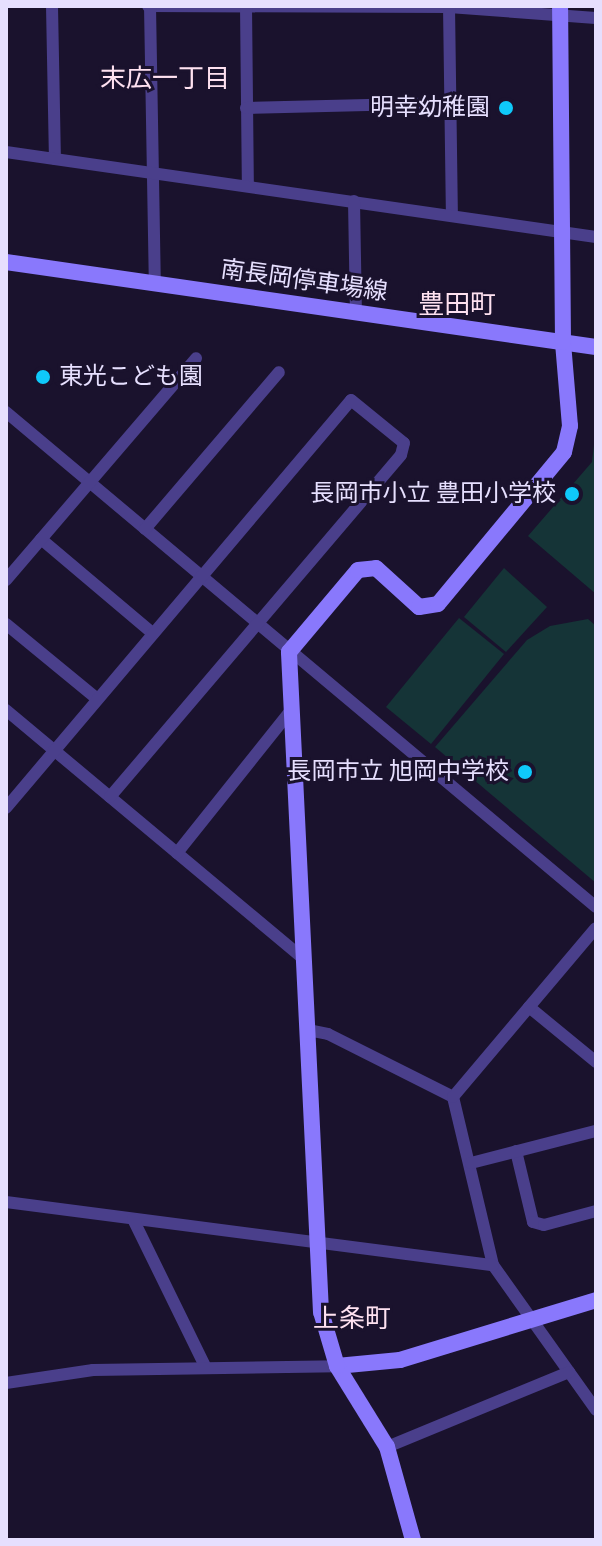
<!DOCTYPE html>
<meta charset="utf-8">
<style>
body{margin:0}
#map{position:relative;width:602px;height:1546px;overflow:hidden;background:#1a122d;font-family:"Roboto Condensed","Noto Sans JP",sans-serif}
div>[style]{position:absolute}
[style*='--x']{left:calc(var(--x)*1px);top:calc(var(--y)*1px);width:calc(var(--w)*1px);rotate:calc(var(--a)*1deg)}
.green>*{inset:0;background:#153437}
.street>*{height:12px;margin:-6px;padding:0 6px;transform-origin:6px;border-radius:6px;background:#4a3f8b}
.secondary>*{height:16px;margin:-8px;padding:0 8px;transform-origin:8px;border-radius:8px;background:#8978fc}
.dots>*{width:22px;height:22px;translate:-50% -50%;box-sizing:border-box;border:4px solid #1a122d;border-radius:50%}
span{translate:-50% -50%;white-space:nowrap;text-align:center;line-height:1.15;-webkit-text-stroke:6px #1a122d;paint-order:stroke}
.poi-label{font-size:24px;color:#e6dffe}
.right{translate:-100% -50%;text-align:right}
.left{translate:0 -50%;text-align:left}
.street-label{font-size:24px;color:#e6dffe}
.neighbourhood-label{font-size:26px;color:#fee1f0}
.frame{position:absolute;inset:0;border:8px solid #e6dffe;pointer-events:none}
</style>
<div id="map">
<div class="green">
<div style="clip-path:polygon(596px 427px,596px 594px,528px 536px,592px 462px)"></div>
<div style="clip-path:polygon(504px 568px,547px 607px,506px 652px,464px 617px)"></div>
<div style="clip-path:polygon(459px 618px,504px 654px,431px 744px,386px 707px)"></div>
<div style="clip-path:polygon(588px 619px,596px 626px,596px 883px,435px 747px,527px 640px,550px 626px)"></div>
</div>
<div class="street">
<div style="--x:52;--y:6;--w:153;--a:88.9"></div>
<div style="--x:148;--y:6;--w:301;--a:0.2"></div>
<div style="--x:449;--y:7;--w:147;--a:4.3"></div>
<div style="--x:150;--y:6;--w:278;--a:89"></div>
<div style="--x:246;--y:6;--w:179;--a:89.4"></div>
<div style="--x:449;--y:6;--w:209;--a:89.2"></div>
<div style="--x:246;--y:108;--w:204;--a:-1.4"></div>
<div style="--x:6;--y:152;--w:596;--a:8.2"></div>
<div style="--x:354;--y:201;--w:112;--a:89"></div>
<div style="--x:6;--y:412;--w:770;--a:40"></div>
<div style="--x:145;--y:529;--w:206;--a:-49.5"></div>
<div style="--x:41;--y:539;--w:144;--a:40.2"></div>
<div style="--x:6;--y:580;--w:292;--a:-49.4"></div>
<div style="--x:6;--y:624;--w:115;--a:39.4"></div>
<div style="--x:6;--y:710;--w:388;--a:39.9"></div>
<div style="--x:6;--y:808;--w:534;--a:-49.78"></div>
<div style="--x:351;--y:400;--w:68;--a:39.1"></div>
<div style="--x:404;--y:443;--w:12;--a:104"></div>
<div style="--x:401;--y:455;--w:449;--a:130.4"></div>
<div style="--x:177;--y:853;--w:184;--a:-51.4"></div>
<div style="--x:529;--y:1007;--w:87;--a:39.4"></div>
<div style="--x:308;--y:1030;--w:20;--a:11"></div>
<div style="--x:328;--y:1034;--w:140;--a:26.7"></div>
<div style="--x:453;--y:1097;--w:173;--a:76.6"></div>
<div style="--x:493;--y:1265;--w:178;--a:54.6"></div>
<div style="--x:453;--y:1097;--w:221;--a:-49.8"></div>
<div style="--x:516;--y:1151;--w:73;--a:76.5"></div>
<div style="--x:533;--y:1222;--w:11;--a:15"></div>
<div style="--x:544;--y:1225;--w:54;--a:-15.1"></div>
<div style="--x:471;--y:1163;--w:129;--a:-14.4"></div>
<div style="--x:6;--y:1202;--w:491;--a:7.4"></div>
<div style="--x:133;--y:1219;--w:166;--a:63.9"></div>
<div style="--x:6;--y:1383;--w:88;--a:-8.5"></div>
<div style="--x:93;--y:1370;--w:244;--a:-0.9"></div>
<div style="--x:387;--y:1447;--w:197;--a:-22.4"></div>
</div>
<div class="secondary">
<div style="--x:6;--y:262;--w:596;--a:8.2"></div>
<div style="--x:337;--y:1366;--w:63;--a:-5.4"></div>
<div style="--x:400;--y:1360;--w:205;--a:-17"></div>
<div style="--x:413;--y:1540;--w:97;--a:-105.6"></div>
<div style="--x:387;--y:1447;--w:95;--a:-121.7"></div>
<div style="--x:337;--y:1366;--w:56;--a:-106.5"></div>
<div style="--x:321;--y:1312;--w:661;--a:-92.78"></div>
<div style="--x:289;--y:652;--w:107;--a:-49.9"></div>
<div style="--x:358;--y:570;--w:18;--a:-6"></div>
<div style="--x:376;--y:568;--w:58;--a:42.2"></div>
<div style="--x:419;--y:607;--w:19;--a:-9"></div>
<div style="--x:438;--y:604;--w:197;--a:-50.3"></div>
<div style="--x:564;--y:452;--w:27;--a:-77"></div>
<div style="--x:570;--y:426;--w:84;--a:-94.8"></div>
<div style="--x:563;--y:342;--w:336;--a:-90.5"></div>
</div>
<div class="dots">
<div style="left:506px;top:108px;background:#0fc9fa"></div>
<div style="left:43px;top:377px;background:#0fc9fa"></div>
<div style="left:572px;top:494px;background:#0fc9fa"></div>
<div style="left:525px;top:772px;background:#0fc9fa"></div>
</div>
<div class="poi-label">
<span class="right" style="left:490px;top:108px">明幸幼稚園</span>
<span class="left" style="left:59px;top:377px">東光こども園</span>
<span class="right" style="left:556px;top:494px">長岡市小立 豊田小学校</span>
<span class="right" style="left:509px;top:772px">長岡市立 旭岡中学校</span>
</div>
<div class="street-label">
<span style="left:304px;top:281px;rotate:8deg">南長岡停車場線</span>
</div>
<div class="neighbourhood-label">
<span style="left:165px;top:79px">末広一丁目</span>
<span style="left:457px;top:305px">豊田町</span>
<span style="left:352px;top:1319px">上条町</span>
</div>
<div class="frame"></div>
</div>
